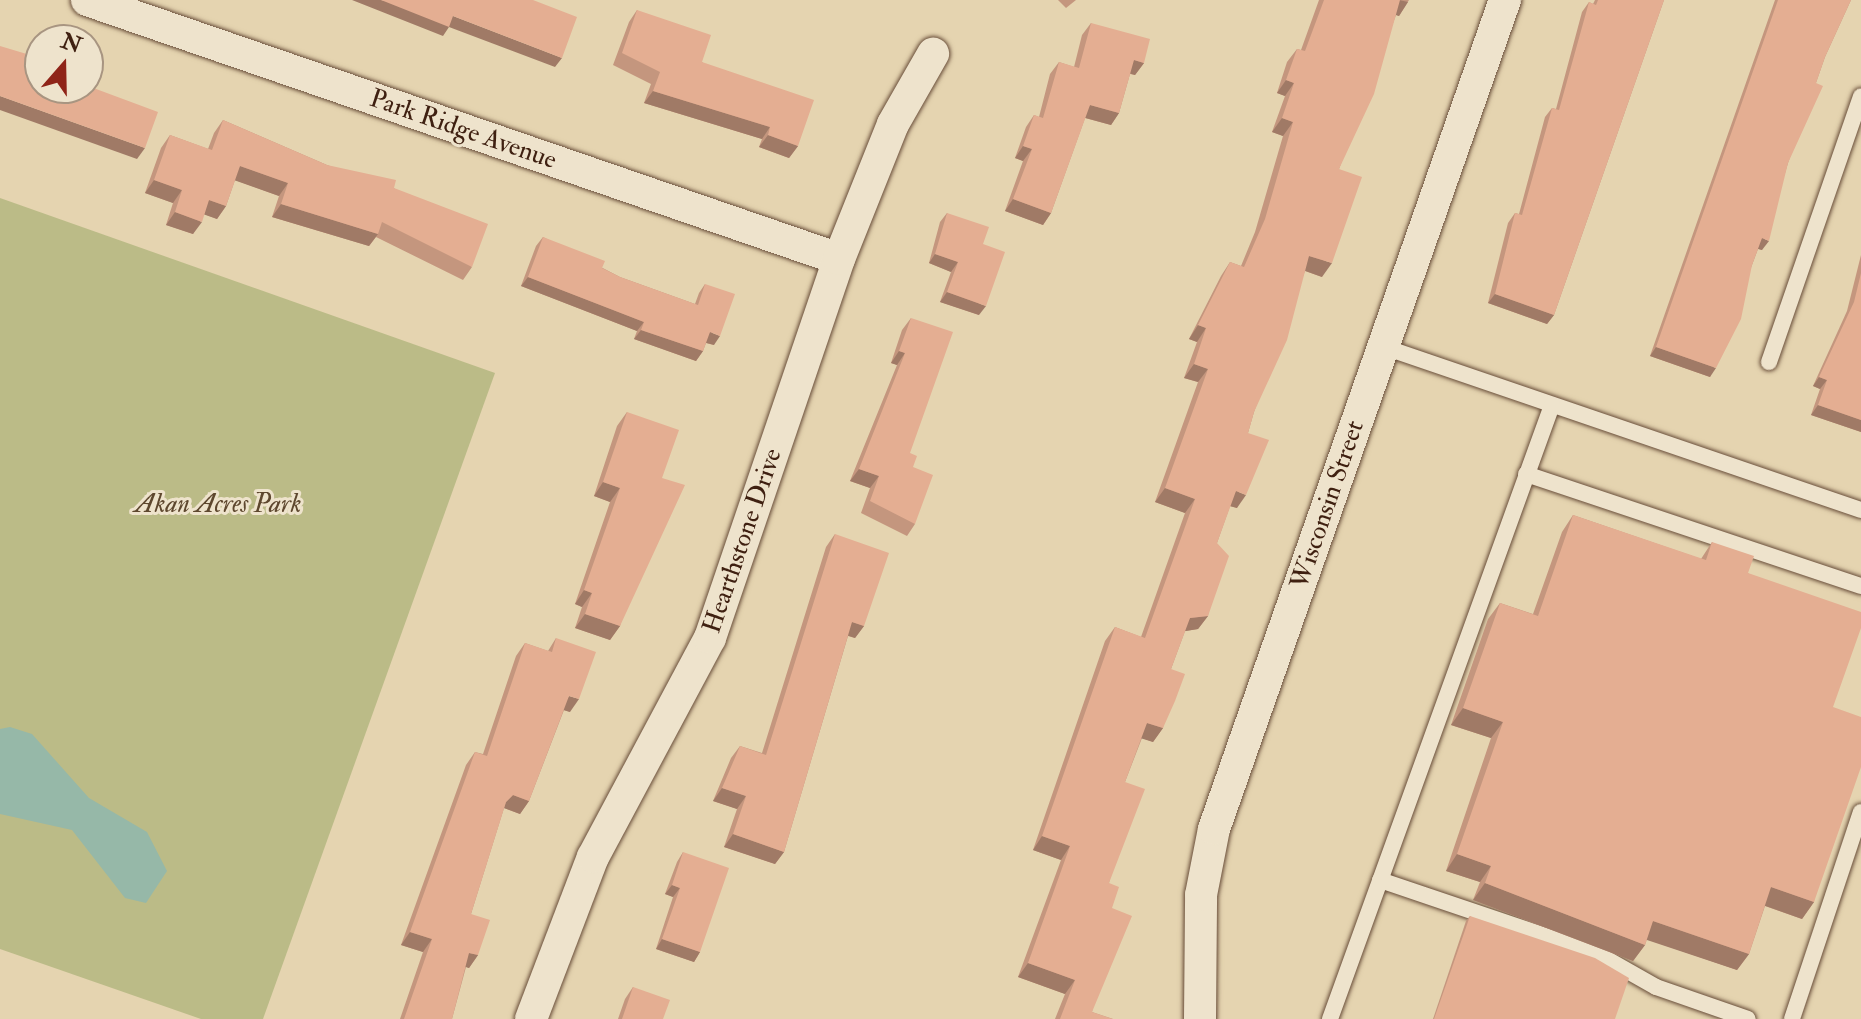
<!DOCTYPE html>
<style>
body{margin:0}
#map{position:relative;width:1861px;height:1019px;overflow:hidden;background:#e5d4b0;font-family:"IM FELL Double Pica",serif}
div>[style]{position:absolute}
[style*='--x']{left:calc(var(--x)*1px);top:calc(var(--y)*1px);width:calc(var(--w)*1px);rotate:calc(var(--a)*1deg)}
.green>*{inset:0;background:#bbbb87}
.water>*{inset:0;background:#96b8a8}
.roads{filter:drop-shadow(0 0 2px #684d39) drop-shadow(0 0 2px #684d39)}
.lane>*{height:16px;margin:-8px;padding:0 8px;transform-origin:8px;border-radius:8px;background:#eee3cc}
.street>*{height:32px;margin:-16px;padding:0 16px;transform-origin:16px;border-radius:16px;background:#eee3cc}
.wall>*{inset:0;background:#c4967e}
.shaded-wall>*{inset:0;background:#a07a66}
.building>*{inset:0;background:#e4ae92}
span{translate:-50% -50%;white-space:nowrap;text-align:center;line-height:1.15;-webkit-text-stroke:6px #eee3cc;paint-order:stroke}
.street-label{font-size:26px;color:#3f2011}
.park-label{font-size:26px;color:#5e472e;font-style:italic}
.north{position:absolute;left:24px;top:24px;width:80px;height:80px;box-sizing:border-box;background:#eee3cc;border:2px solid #a89581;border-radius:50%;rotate:20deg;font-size:22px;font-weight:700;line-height:32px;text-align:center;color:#3f2011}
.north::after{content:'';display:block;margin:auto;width:28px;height:36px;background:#8f2418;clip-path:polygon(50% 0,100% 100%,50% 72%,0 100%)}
</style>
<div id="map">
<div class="green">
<div style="clip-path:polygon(0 198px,495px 373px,263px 1019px,201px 1019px,0 949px)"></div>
</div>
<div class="water">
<div style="clip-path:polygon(10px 727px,32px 734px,89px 798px,147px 832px,167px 871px,146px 903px,125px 898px,72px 830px,0 814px,0 729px)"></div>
</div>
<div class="roads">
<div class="lane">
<div style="--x:1384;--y:347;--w:504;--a:18.87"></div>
<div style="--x:1769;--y:362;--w:281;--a:-70.9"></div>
<div style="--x:1526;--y:474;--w:353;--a:18.5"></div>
<div style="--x:1380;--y:880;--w:228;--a:18.7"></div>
<div style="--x:1596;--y:953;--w:69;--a:29.5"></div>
<div style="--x:1656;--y:987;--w:97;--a:19.2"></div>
<div style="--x:1330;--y:1019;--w:653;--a:-70.12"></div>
<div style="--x:1792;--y:1019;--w:218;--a:-71.6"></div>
</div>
<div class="street">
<div style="--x:87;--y:0;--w:795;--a:19"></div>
<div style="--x:531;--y:1019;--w:173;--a:-69.1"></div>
<div style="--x:593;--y:857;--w:248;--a:-61.9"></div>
<div style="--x:710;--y:638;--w:400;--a:-71.2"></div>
<div style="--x:839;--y:259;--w:145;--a:-68.2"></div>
<div style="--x:893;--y:124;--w:81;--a:-60.3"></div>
<div style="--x:1200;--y:1019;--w:124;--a:-89.5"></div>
<div style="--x:1201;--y:895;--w:67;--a:-78.9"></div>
<div style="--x:1214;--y:829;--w:879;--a:-70.66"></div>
</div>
</div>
<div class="wall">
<div style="clip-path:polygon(1058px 0,1076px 0,1066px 8px)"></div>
<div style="clip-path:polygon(1319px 0,1409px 0,1399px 16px,1396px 15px,1339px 169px,1322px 277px,1305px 271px,1254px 412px,1248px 433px,1237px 508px,1230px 506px,1217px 543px,1208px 616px,1198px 629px,1185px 631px,1171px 669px,1163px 728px,1153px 742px,1142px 738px,1125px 782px,1109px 883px,1112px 908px,1092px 1012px,1113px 1019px,1055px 1019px,1065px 994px,1018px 977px,1061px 860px,1033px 850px,1105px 641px,1115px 627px,1141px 637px,1185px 513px,1155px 502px,1198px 382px,1184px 378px,1197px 342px,1189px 339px,1221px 276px,1230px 262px,1241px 266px,1255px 232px,1283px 136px,1272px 132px,1285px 96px,1277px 93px,1287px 62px,1297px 49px,1301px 50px)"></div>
<div style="clip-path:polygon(1595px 0,1664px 0,1554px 315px,1547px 324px,1488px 303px,1508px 223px,1515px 213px,1519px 214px,1545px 117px,1552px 108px,1556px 109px,1582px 12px,1589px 2px,1593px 4px)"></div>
<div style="clip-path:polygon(1775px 0,1851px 0,1825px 57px,1788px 163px,1762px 250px,1758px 249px,1710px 377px,1650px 356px)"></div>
<div style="clip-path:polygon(637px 10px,702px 62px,798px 146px,789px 158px,759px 147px,762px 139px,644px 103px,651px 84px,613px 65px,629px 22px)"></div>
<div style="clip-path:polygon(1091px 23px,1144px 63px,1135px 75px,1130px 74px,1119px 113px,1111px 125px,1085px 118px,1051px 213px,1043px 225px,1005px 211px,1023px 161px,1015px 158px,1026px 127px,1034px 115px,1039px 117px,1050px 74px,1059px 62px,1074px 67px,1082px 35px)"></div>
<div style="clip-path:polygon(223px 120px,327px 165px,394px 188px,472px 267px,463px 280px,376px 237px,369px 246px,272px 217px,279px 196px,235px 180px,226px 206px,217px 219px,204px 214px,193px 234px,166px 225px,173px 203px,145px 193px,161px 148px,170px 135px,208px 149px,214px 133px)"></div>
<div style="clip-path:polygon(947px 213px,983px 244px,979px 315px,940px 302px,951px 272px,929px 263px,940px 222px)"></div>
<div style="clip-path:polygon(543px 237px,620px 277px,695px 304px,699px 293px,705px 284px,714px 345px,706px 343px,703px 351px,696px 361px,634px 339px,637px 331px,521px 286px,536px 246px)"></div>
<div style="clip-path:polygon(1861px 255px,1861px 432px,1811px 415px,1820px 389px,1813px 386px,1847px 311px)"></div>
<div style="clip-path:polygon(911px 318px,910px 453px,913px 467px,915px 524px,907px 536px,861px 513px,870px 488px,850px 481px,897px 365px,891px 363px,902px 330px)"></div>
<div style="clip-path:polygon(627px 412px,662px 478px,620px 626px,610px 640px,575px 628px,582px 607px,575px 604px,610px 502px,594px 496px,617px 426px)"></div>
<div style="clip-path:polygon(1573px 515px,1701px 559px,1712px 542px,1748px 573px,1833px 707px,1814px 902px,1802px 919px,1765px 906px,1749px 954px,1737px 970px,1647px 939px,1645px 945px,1633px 961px,1473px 900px,1480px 882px,1446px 871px,1491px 738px,1451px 725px,1488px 619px,1500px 603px,1533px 614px,1562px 532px)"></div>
<div style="clip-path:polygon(835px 534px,864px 626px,855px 638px,848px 636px,784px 852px,775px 864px,724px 847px,737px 809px,713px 801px,731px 758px,740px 746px,762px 753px,826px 547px)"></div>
<div style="clip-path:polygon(556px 638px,570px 712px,564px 710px,529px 801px,520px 814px,504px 808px,471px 914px,478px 955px,469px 968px,466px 967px,452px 1019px,400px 1019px,423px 952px,401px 945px,466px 765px,475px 752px,483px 754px,516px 656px,525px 643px,548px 651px)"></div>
<div style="clip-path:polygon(683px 852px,700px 952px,694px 962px,656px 949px,673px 897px,665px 894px,677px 862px)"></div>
<div style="clip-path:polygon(1470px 916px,1615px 1019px,1433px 1019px,1466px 921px)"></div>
<div style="clip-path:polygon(633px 987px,663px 1019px,618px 1019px,625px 999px)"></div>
</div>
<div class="shaded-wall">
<div style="clip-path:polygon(352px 0,381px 0,453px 16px,562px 58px,555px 67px,449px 27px,443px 36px)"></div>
<div style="clip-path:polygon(1399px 0,1408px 2px,1399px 16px,1390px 13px)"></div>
<div style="clip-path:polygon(1134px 60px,1144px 63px,1135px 75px,1125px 72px)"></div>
<div style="clip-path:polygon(1286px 80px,1294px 83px,1285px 96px,1277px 93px)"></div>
<div style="clip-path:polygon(653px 91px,770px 127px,762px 139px,644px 103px)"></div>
<div style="clip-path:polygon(0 96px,145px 148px,137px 159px,0 110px)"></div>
<div style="clip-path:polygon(1090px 105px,1119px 113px,1111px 125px,1082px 117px)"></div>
<div style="clip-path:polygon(1282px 118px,1293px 122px,1283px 136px,1272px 132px)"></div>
<div style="clip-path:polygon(768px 135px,798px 146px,789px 158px,759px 147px)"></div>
<div style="clip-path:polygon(1023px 146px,1032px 149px,1023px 161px,1015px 158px)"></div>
<div style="clip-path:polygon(240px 166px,288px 183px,279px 196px,231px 179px)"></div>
<div style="clip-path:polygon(154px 180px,182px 190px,173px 203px,145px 193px)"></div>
<div style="clip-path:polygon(1013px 199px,1051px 213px,1043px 225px,1005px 211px)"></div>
<div style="clip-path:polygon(209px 200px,226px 206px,217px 219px,200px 213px)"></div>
<div style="clip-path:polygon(281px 204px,378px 234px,369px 246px,272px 217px)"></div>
<div style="clip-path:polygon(175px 212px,202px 222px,193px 234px,166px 225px)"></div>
<div style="clip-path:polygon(1762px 238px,1769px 241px,1762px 250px,1755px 248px)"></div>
<div style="clip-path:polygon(935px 254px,958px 262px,951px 272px,929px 263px)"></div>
<div style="clip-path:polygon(1309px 256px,1332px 263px,1322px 277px,1300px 269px)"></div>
<div style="clip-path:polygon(528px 277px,644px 322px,637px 331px,521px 286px)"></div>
<div style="clip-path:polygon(947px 292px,986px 306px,979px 315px,940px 302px)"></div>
<div style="clip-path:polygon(1495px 294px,1554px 315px,1547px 324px,1488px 303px)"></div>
<div style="clip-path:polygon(1198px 325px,1206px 328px,1197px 342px,1189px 339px)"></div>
<div style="clip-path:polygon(641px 330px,703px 351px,696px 361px,634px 339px)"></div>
<div style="clip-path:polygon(710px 332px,720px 336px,714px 345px,703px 342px)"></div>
<div style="clip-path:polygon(1656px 347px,1716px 368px,1710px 377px,1650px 356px)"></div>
<div style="clip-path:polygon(899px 351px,905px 353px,897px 365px,891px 363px)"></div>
<div style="clip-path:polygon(1194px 364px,1208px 369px,1198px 382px,1184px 378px)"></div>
<div style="clip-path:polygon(1819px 377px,1827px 380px,1820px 389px,1813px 386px)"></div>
<div style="clip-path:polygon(1818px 405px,1861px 420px,1861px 432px,1811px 415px)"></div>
<div style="clip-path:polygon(859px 469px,879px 476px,870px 488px,850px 481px)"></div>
<div style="clip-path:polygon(603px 482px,620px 488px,610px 502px,594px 496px)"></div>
<div style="clip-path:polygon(1165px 488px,1195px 499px,1185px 513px,1155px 502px)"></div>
<div style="clip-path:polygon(1236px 491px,1246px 495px,1237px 508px,1226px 505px)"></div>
<div style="clip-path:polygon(584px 590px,592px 593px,582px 607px,575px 604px)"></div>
<div style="clip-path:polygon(585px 614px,620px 626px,610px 640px,575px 628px)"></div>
<div style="clip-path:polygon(1208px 616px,1198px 629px,1180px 632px,1190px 618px)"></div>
<div style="clip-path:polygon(852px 622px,864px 626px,855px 638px,843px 634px)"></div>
<div style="clip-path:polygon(569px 696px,579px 699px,570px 712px,560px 709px)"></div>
<div style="clip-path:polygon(1463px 708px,1503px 722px,1491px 738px,1451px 725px)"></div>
<div style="clip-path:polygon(1147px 723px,1163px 728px,1153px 742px,1137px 737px)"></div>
<div style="clip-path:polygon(722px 788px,746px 796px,737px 809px,713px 801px)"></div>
<div style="clip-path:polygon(513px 795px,529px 801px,520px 814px,504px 808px,506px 802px)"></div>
<div style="clip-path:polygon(733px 834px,784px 852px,775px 864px,724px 847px)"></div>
<div style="clip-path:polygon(1042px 836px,1070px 846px,1061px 860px,1033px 850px)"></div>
<div style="clip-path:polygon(1457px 854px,1491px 866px,1480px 882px,1446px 871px)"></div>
<div style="clip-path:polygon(1485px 883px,1645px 945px,1633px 961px,1473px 900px)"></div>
<div style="clip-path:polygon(672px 885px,680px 888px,673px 897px,665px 894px)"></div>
<div style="clip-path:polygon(1771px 887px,1814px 902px,1802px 919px,1760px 904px)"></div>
<div style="clip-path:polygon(1653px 921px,1749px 954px,1737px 970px,1641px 938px)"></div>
<div style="clip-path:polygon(410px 932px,432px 939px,423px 952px,401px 945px)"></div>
<div style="clip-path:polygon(662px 939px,700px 952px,694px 962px,656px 949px)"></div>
<div style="clip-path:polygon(469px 953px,478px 955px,469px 968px,460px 965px)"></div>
<div style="clip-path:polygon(1028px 963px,1075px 980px,1065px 994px,1018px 977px)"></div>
</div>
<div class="building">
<div style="clip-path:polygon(381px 0,533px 0,577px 17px,562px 58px,453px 16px,449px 27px)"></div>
<div style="clip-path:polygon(1324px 0,1400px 0,1374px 94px,1339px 169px,1362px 177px,1332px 263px,1309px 256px,1287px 340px,1254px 412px,1248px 433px,1269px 440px,1246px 495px,1236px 491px,1217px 543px,1229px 556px,1208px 616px,1190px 618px,1171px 669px,1185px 674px,1175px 701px,1163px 728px,1147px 723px,1125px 782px,1145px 789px,1109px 883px,1119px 887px,1112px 908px,1132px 916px,1092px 1012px,1113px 1019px,1060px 1019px,1075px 980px,1028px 963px,1070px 846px,1042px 836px,1115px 627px,1145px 638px,1195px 499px,1165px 488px,1208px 369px,1194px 364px,1206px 328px,1198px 325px,1230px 262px,1244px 267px,1265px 219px,1293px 122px,1282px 118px,1294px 83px,1286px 80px,1297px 49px,1305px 51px)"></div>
<div style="clip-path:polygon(1598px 0,1664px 0,1554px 315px,1495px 294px,1515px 213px,1522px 215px,1552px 108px,1559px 110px,1589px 2px,1596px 5px)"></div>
<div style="clip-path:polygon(1778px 0,1851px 0,1825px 57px,1816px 83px,1823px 86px,1788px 163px,1769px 241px,1762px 238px,1752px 265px,1741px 319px,1716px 368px,1656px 347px)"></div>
<div style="clip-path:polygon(637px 10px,711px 35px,702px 62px,814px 100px,798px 146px,768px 135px,770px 127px,653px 91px,660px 72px,622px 53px)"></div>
<div style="clip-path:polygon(1091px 23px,1150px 39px,1144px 63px,1134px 60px,1119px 113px,1090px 105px,1051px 213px,1013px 199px,1032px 149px,1023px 146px,1034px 115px,1043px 118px,1059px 62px,1079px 68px)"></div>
<div style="clip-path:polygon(0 46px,40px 58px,40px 88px,88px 88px,88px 86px,158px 112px,145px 148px,0 96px)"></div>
<div style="clip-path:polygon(223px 120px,327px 165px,396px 180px,394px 188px,488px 224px,472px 267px,382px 222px,378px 234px,281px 204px,288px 183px,240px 166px,226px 206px,209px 200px,202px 222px,175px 212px,182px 190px,154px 180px,170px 135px,212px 150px)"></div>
<div style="clip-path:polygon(947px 213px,989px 227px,983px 244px,1005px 252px,986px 306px,947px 292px,958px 262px,935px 254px)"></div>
<div style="clip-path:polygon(543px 237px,605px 261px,602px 268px,620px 277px,698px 305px,705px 284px,735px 294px,720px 336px,710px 332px,703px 351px,641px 330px,644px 322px,528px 277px)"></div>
<div style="clip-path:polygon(1861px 273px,1861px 420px,1818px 405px,1827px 380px,1819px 377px,1854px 302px)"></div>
<div style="clip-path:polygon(911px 318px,953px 332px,910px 453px,917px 456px,913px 467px,933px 475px,915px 524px,870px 501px,879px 476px,859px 469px,905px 353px,899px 351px)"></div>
<div style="clip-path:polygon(627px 412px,679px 430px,662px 478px,685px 485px,620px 626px,585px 614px,592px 593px,584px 590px,620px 488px,603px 482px)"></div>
<div style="clip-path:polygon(1573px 515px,1706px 560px,1712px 542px,1754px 556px,1748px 573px,1861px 612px,1861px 628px,1833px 707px,1861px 717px,1861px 767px,1814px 902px,1771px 887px,1749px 954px,1653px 921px,1645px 945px,1485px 883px,1491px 866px,1457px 854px,1503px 722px,1463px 708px,1500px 603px,1538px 616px)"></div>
<div style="clip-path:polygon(835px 534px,889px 553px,864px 626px,852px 622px,784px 852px,733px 834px,746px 796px,722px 788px,740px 746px,766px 755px)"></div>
<div style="clip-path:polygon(556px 638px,596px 652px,579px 699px,569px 696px,529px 801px,513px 795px,506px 802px,471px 914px,490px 920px,478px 955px,469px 953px,452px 1019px,404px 1019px,432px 939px,410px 932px,475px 752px,487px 756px,525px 643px,552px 652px)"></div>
<div style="clip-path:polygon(683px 852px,729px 868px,700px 952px,662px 939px,680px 888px,672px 885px)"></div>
<div style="clip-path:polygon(1470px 916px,1595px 958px,1629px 978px,1615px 1019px,1434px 1019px)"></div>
<div style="clip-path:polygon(633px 987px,670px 1000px,663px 1019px,622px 1019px)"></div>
</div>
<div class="street-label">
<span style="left:463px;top:130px;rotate:19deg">Park Ridge Avenue</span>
<span style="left:1328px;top:505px;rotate:-71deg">Wisconsin Street</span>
<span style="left:743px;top:541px;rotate:-71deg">Hearthstone Drive</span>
</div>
<div class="park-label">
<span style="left:218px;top:505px">Akan Acres Park</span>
</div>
<div class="north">N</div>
</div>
